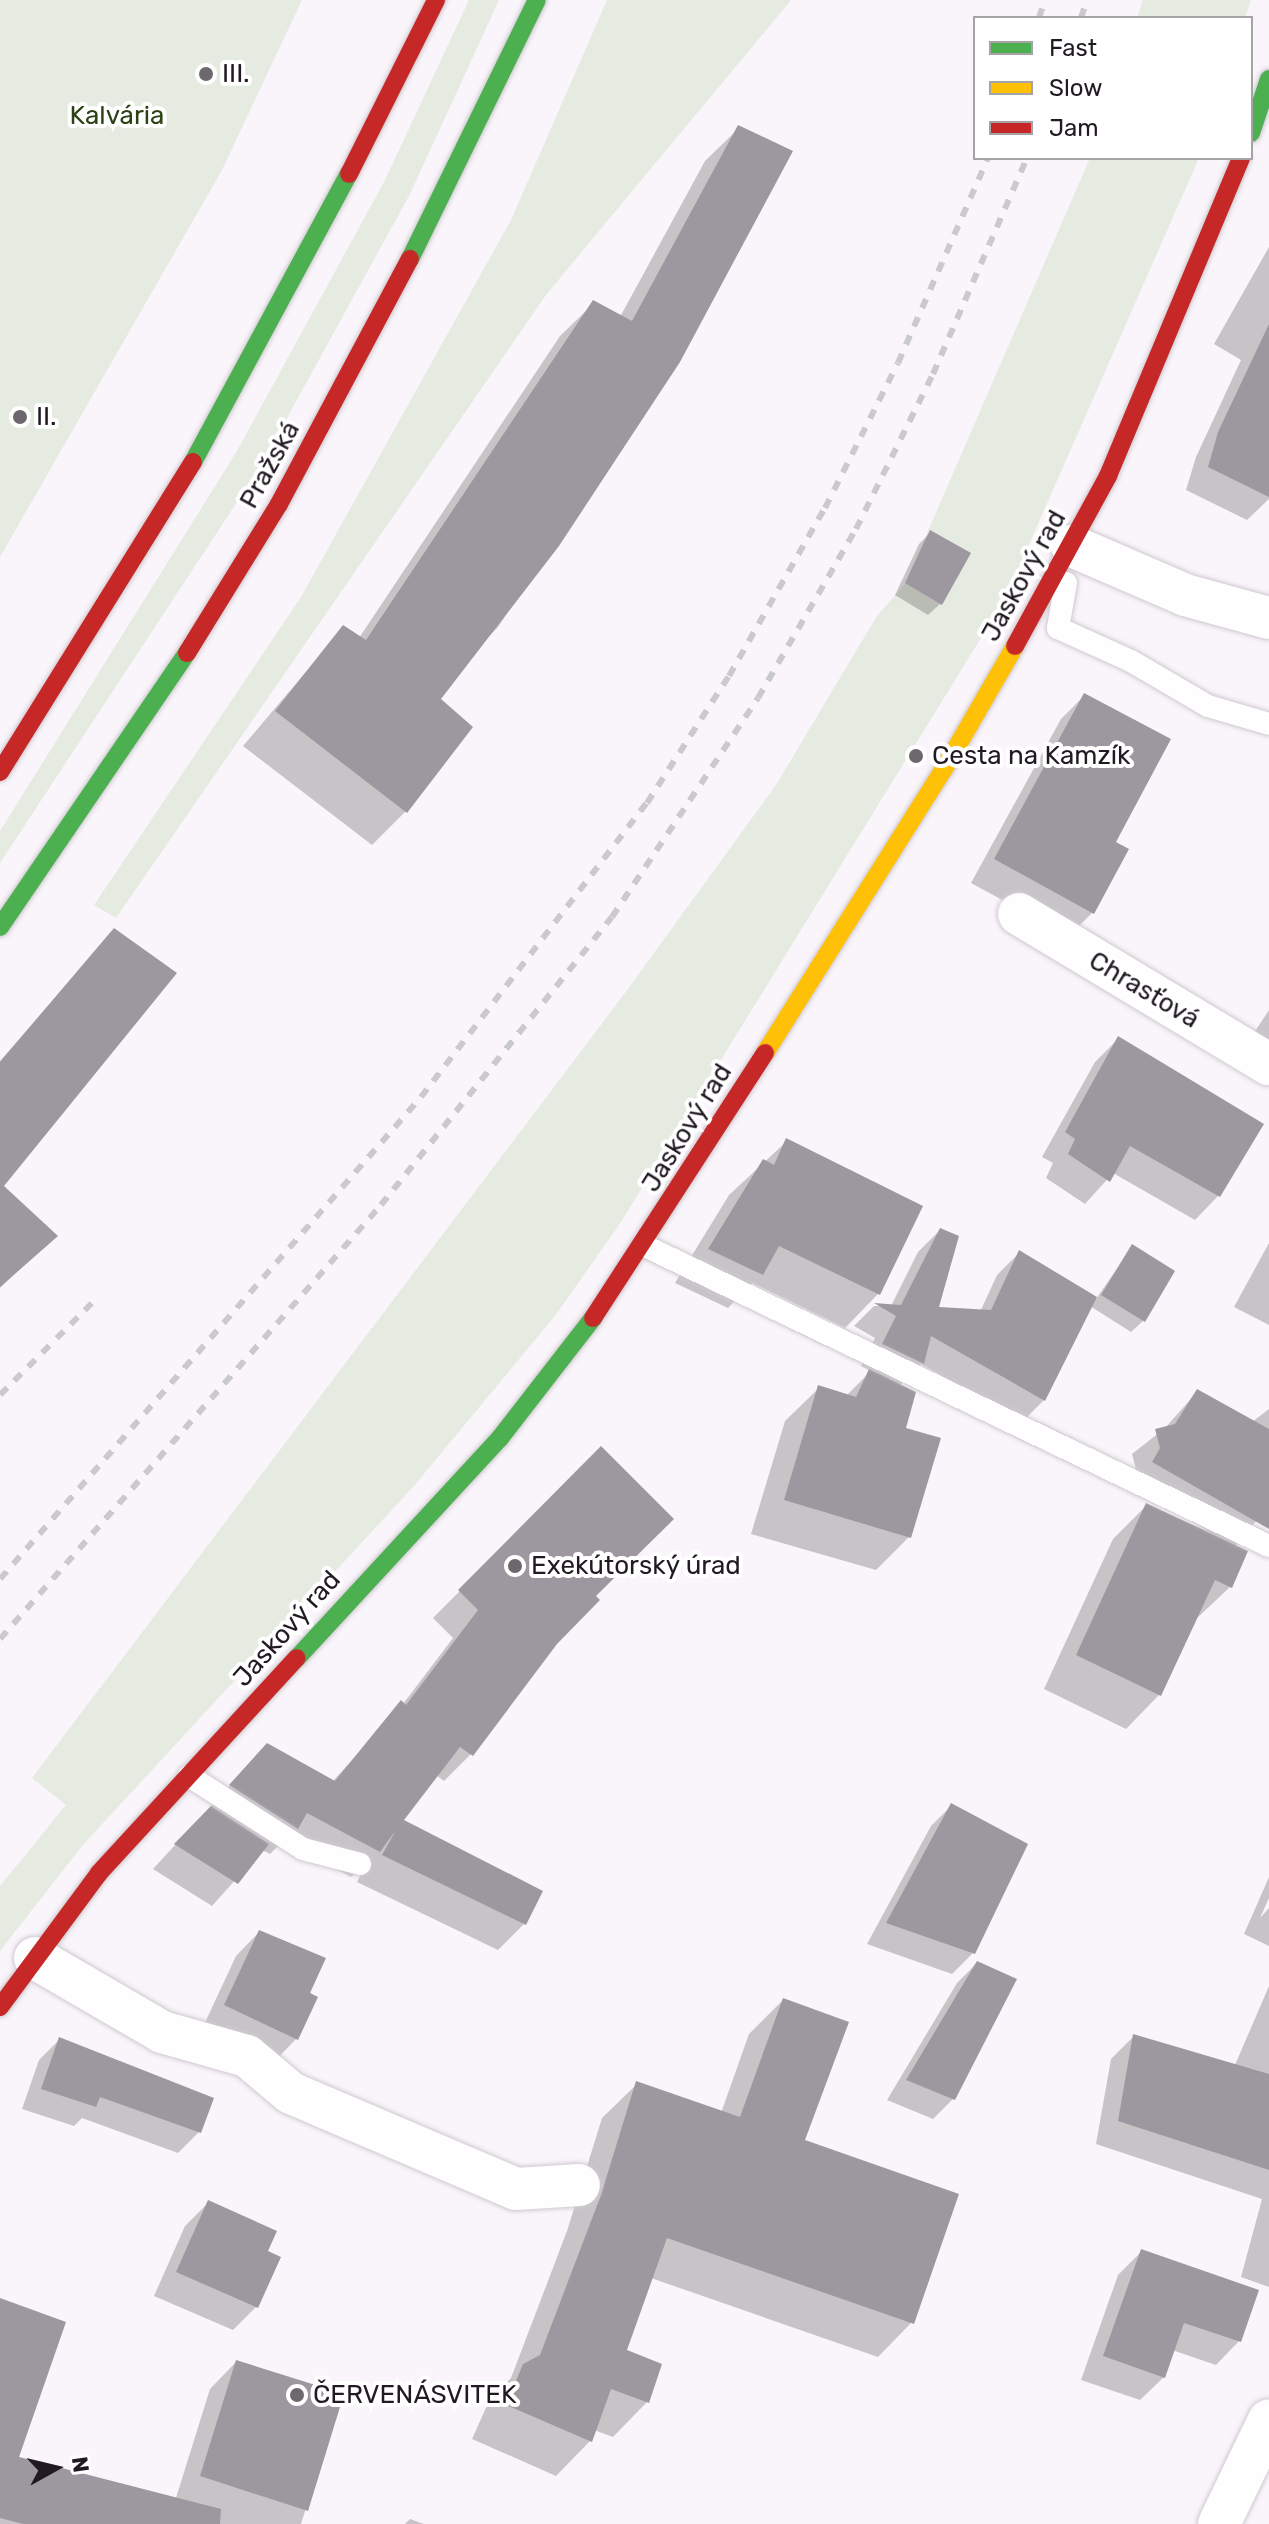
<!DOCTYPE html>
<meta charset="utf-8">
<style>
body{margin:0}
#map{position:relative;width:1269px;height:2524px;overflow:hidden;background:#f9f5fa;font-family:Rubik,sans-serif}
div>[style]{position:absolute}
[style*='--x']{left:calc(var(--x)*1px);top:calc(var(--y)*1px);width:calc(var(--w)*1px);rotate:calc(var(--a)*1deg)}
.green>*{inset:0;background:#e6ebe2}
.shadow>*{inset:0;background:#0003}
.building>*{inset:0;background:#9d989f}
.roads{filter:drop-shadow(0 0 2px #cfc9d0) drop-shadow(0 0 2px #cfc9d0)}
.lane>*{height:22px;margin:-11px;padding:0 11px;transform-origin:11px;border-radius:11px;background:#fefefe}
.street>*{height:42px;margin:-21px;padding:0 21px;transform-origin:21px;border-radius:21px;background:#fefefe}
.fast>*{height:18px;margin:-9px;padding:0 9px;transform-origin:9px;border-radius:9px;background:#4caf50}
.slow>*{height:18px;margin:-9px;padding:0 9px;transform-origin:9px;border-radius:9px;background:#ffc107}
.jam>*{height:18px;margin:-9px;padding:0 9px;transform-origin:9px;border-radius:9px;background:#c62828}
.rail>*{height:6px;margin-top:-3px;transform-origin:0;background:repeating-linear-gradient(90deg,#cac9cb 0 10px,transparent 0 20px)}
.dots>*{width:22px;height:22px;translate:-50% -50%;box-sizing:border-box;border:4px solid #fff;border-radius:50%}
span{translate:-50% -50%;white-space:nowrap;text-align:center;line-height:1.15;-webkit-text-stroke:8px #fff;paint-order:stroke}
.poi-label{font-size:26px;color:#211a23}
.left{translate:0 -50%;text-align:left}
.park-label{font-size:26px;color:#2c4215}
.street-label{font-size:26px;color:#211a23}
.legend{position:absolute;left:973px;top:16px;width:280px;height:144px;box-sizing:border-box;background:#fff;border:2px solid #a6a3a7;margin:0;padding:10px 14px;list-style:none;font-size:24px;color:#211a23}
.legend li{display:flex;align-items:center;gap:16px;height:40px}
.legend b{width:40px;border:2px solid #a6a3a7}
.north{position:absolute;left:16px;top:2428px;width:80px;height:80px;-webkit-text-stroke:6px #fff;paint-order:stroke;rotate:82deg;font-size:22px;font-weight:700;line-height:32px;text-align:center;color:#211a23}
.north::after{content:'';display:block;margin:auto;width:28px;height:36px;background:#211a23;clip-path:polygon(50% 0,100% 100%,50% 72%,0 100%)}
</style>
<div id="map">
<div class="green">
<div style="clip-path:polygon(0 0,302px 0,222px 170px,0 557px)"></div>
<div style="clip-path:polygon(469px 0,499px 0,410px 194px,260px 467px,0 863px,0 831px,237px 451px,385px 180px)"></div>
<div style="clip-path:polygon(607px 0,791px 0,546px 295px,116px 918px,94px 905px,301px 597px,511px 220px)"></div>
<div style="clip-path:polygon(1143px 0,1251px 0,1245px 18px,1137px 18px)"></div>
<div style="clip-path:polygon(1090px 158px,1199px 158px,1005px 599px,621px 1222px,555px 1316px,413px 1487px,82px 1846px,0 1951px,0 1886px,66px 1805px,32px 1778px,622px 997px,776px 785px,877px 616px,905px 584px)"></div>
</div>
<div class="shadow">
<div style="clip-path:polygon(739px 128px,678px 361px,498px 627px,468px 658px,438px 700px,406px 811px,372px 845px,243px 746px,343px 628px,359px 638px,560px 336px,594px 303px,620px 317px,705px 161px)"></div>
<div style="clip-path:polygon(1269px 247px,1269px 499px,1247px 520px,1186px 490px,1196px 457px,1241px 360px,1214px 344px)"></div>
<div style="clip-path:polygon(931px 532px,940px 604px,928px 615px,895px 595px,919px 544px)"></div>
<div style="clip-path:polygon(1085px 695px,1113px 843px,1093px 912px,1069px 936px,971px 883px,1061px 719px)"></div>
<div style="clip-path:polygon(114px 930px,2px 1186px,55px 1236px,0 1288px,0 1061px)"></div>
<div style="clip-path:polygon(1269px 1010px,1269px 1051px,1250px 1039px)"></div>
<div style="clip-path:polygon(1118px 1039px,1262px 1124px,1218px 1196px,1195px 1220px,1113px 1173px,1085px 1204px,1046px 1178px,1053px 1163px,1042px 1157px,1095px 1062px)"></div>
<div style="clip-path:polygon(787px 1141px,921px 1206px,878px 1294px,845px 1328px,752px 1283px,728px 1308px,675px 1283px,729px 1195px)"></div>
<div style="clip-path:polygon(940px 1230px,937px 1309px,980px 1312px,997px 1275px,1019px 1253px,1096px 1299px,1132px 1247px,1143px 1321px,1131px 1332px,1090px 1306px,1044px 1400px,1022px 1422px,921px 1364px,899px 1386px,909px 1537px,876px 1570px,751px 1534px,785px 1421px,819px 1388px,846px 1396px,871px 1371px,861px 1366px,875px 1338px,854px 1326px,874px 1306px,891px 1306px,918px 1252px)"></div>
<div style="clip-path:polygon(1269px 1243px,1269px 1325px,1234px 1307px)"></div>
<div style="clip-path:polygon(1197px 1392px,1252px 1422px,1269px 1409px,1269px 1505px,1235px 1547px,1230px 1587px,1195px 1620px,1159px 1695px,1126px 1729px,1044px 1689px,1113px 1539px,1147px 1505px,1210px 1532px,1130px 1486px,1137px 1473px,1132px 1454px,1165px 1428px)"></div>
<div style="clip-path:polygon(601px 1449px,593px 1596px,471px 1754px,444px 1781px,436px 1775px,401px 1820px,524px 1924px,498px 1950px,357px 1882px,367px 1862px,351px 1877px,284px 1840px,270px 1854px,262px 1850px,212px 1906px,153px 1869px,267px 1745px,332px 1782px,403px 1704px,453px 1638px,433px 1618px)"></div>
<div style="clip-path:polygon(952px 1805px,973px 1953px,952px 1974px,867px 1944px,931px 1826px)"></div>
<div style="clip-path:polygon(1269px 1877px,1269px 1898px,1260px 1918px,1269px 1908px,1269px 1946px,1244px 1934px)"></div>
<div style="clip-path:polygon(259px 1932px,315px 1998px,296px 2039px,273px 2063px,202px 2029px,236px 1956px)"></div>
<div style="clip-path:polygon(977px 1963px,1014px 1980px,953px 2099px,933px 2119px,887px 2100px,957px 1983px)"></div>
<div style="clip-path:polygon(1269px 1986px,1269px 2287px,1241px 2277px,1262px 2199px,1096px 2144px,1111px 2059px,1134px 2036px,1235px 2065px)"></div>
<div style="clip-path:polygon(783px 2000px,802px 2141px,912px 2322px,878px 2357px,651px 2278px,625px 2351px,647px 2402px,613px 2437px,594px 2430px,590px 2441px,556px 2476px,472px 2439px,489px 2401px,511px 2378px,567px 2231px,602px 2118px,637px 2084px,721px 2113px,749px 2034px)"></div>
<div style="clip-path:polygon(60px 2039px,199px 2132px,178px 2153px,82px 2118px,74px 2126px,22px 2109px,39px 2060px)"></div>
<div style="clip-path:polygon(208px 2203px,266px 2251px,257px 2306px,233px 2330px,154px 2296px,185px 2226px)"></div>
<div style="clip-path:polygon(1141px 2252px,1256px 2291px,1239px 2341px,1216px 2365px,1172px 2350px,1164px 2377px,1140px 2400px,1081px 2380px,1118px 2275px)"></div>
<div style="clip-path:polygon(0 2301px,17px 2459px,175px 2501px,210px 2389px,236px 2362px,341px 2395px,301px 2524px,0 2524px)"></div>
<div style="clip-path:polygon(410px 2519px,424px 2524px,405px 2524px)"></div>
</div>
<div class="building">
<div style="clip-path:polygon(738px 125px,793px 151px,680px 362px,559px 546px,441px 699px,473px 727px,407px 813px,275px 711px,343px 625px,366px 640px,593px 300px,632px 321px)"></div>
<div style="clip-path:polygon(1269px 324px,1269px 497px,1208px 467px,1218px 432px)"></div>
<div style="clip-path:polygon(930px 530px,971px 553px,942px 605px,905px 583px)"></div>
<div style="clip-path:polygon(1084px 693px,1171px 739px,1116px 842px,1129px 849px,1094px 914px,994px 859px)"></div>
<div style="clip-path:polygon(114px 928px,177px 973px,4px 1186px,58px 1236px,0 1287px,0 1062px)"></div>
<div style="clip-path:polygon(1118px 1036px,1264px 1124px,1220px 1197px,1130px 1146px,1110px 1182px,1068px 1154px,1075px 1139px,1065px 1132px)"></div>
<div style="clip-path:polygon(786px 1138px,923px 1206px,880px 1295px,779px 1246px,763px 1275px,708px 1249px,763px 1159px,774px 1165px)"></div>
<div style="clip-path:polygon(940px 1228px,959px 1236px,939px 1307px,991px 1310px,1019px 1250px,1097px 1297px,1045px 1401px,931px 1336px,924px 1364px,882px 1344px,896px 1316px,874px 1303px,901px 1305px)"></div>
<div style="clip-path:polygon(1132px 1244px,1175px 1271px,1145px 1322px,1101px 1295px)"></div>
<div style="clip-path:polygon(869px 1369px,916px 1392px,906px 1428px,941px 1438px,911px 1538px,784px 1500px,818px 1385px,856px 1397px)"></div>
<div style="clip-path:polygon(1197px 1389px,1269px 1429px,1269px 1529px,1152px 1462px,1160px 1448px,1155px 1429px,1175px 1424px)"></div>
<div style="clip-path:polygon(601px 1446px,674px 1519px,596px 1596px,600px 1600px,557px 1644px,473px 1756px,460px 1747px,404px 1820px,543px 1891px,526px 1925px,382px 1855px,396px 1830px,380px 1852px,307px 1813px,298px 1829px,229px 1785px,267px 1743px,335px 1781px,401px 1700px,406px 1705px,478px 1610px,458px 1590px)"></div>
<div style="clip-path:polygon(1146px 1503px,1248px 1551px,1232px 1588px,1215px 1580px,1161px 1696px,1076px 1655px)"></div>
<div style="clip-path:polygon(951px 1803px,1028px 1844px,975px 1954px,886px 1923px)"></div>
<div style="clip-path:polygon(211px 1806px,269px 1844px,238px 1884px,174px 1844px)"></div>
<div style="clip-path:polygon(259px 1930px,326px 1958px,310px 1993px,318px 1997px,298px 2040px,224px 2005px)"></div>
<div style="clip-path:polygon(977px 1961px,1017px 1979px,955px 2100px,906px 2080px)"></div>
<div style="clip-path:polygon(783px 1998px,849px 2022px,805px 2140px,959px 2194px,914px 2324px,667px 2238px,627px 2350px,662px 2364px,649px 2403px,611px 2389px,592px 2442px,506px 2405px,523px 2364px,540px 2355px,601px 2195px,636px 2081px,740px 2117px)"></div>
<div style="clip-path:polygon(1133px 2034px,1269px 2074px,1269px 2170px,1118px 2121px)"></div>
<div style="clip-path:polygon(59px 2037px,214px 2098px,201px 2133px,100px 2097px,96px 2107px,41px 2089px)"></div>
<div style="clip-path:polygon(208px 2200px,277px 2231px,268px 2251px,281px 2257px,258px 2308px,176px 2272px)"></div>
<div style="clip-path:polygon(1141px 2249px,1259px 2290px,1241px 2342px,1184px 2323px,1165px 2378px,1103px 2356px)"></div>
<div style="clip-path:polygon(0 2298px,66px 2322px,19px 2457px,221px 2509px,220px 2524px,23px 2524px,0 2518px)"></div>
<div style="clip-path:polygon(236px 2360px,344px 2394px,308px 2511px,200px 2476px)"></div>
</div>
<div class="roads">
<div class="lane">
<div style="--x:1066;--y:583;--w:46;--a:100.1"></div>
<div style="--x:1058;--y:628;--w:80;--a:24.3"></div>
<div style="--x:1131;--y:661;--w:89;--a:30.3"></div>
<div style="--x:1208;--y:706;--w:64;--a:16.4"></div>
<div style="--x:645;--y:1246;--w:692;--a:25.68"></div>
<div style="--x:189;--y:1776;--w:135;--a:32.6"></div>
<div style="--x:303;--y:1849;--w:59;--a:14.7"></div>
</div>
<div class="street">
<div style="--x:1072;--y:546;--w:123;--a:23.4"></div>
<div style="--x:1185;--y:595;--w:87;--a:15.3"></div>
<div style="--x:1019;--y:914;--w:292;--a:31"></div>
<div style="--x:35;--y:1958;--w:147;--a:30.2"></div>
<div style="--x:162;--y:2032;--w:88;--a:15.8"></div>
<div style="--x:247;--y:2056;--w:57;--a:40.1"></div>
<div style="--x:291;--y:2093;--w:245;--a:23.1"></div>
<div style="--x:516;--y:2189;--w:63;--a:-3.6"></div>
<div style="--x:1219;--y:2524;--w:115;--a:-64.3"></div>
</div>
<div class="fast">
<div style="--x:1251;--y:133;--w:57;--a:-71.6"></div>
<div style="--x:410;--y:259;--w:288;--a:-63.9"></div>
<div style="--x:193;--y:462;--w:328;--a:-61.6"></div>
<div style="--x:0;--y:927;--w:332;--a:-55.7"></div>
<div style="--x:297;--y:1658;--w:299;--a:-47.3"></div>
<div style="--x:500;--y:1438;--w:152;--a:-52.2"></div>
</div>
<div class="slow">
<div style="--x:765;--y:1053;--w:336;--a:-57.8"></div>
<div style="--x:944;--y:769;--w:142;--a:-60"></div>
</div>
<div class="jam">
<div style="--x:349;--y:174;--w:195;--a:-63.4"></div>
<div style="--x:1015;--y:646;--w:194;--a:-61.3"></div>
<div style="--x:1108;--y:476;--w:345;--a:-67.3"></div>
<div style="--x:187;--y:653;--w:175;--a:-58.3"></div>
<div style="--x:279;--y:504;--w:278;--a:-61.9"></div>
<div style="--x:0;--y:772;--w:365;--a:-58.1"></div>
<div style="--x:593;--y:1318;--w:316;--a:-57"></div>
<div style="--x:0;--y:2007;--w:167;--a:-53.5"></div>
<div style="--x:99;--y:1873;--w:292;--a:-47.4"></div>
</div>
</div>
<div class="rail">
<div style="--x:1039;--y:18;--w:19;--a:-72"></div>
<div style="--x:1081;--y:18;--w:19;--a:-72"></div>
<div style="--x:0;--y:1395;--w:134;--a:-45"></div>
<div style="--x:0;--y:1579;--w:640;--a:-48.86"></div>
<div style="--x:421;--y:1097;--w:371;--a:-52.5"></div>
<div style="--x:647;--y:803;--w:151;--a:-57.2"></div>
<div style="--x:729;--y:676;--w:193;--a:-60.3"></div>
<div style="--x:825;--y:508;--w:162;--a:-63.3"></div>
<div style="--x:898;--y:363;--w:224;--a:-66.3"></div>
<div style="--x:0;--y:1639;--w:578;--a:-48.72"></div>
<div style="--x:381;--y:1205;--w:369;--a:-51.3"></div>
<div style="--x:612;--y:917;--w:263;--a:-56.3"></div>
<div style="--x:758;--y:698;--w:195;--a:-59.9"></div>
<div style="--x:856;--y:529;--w:173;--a:-63.6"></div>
<div style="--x:933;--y:374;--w:236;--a:-66.5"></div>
</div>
<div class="dots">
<div style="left:206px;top:74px;background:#6d676e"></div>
<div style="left:20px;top:417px;background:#6d676e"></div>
<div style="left:916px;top:756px;background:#6d676e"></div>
<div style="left:515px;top:1566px;background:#6d676e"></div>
<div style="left:297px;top:2395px;background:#6d676e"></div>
</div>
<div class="poi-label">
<span class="left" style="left:222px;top:74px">III.</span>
<span class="left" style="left:36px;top:417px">II.</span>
<span class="left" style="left:932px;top:756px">Cesta na Kamzík</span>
<span class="left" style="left:531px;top:1566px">Exekútorský úrad</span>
<span class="left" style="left:313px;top:2395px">ČERVENÁSVITEK</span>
</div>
<div class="park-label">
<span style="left:117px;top:116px">Kalvária</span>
</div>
<div class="street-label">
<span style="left:270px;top:465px;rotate:-61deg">Pražská</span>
<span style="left:1024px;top:576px;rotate:-61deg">Jaskový rad</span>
<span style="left:1144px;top:990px;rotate:31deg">Chrasťová</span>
<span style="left:687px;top:1128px;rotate:-58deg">Jaskový rad</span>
<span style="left:287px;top:1629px;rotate:-48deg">Jaskový rad</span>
</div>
<ul class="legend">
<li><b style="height:10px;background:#4caf50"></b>Fast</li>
<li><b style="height:10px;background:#ffc107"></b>Slow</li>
<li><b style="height:10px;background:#c62828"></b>Jam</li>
</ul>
<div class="north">N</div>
</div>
